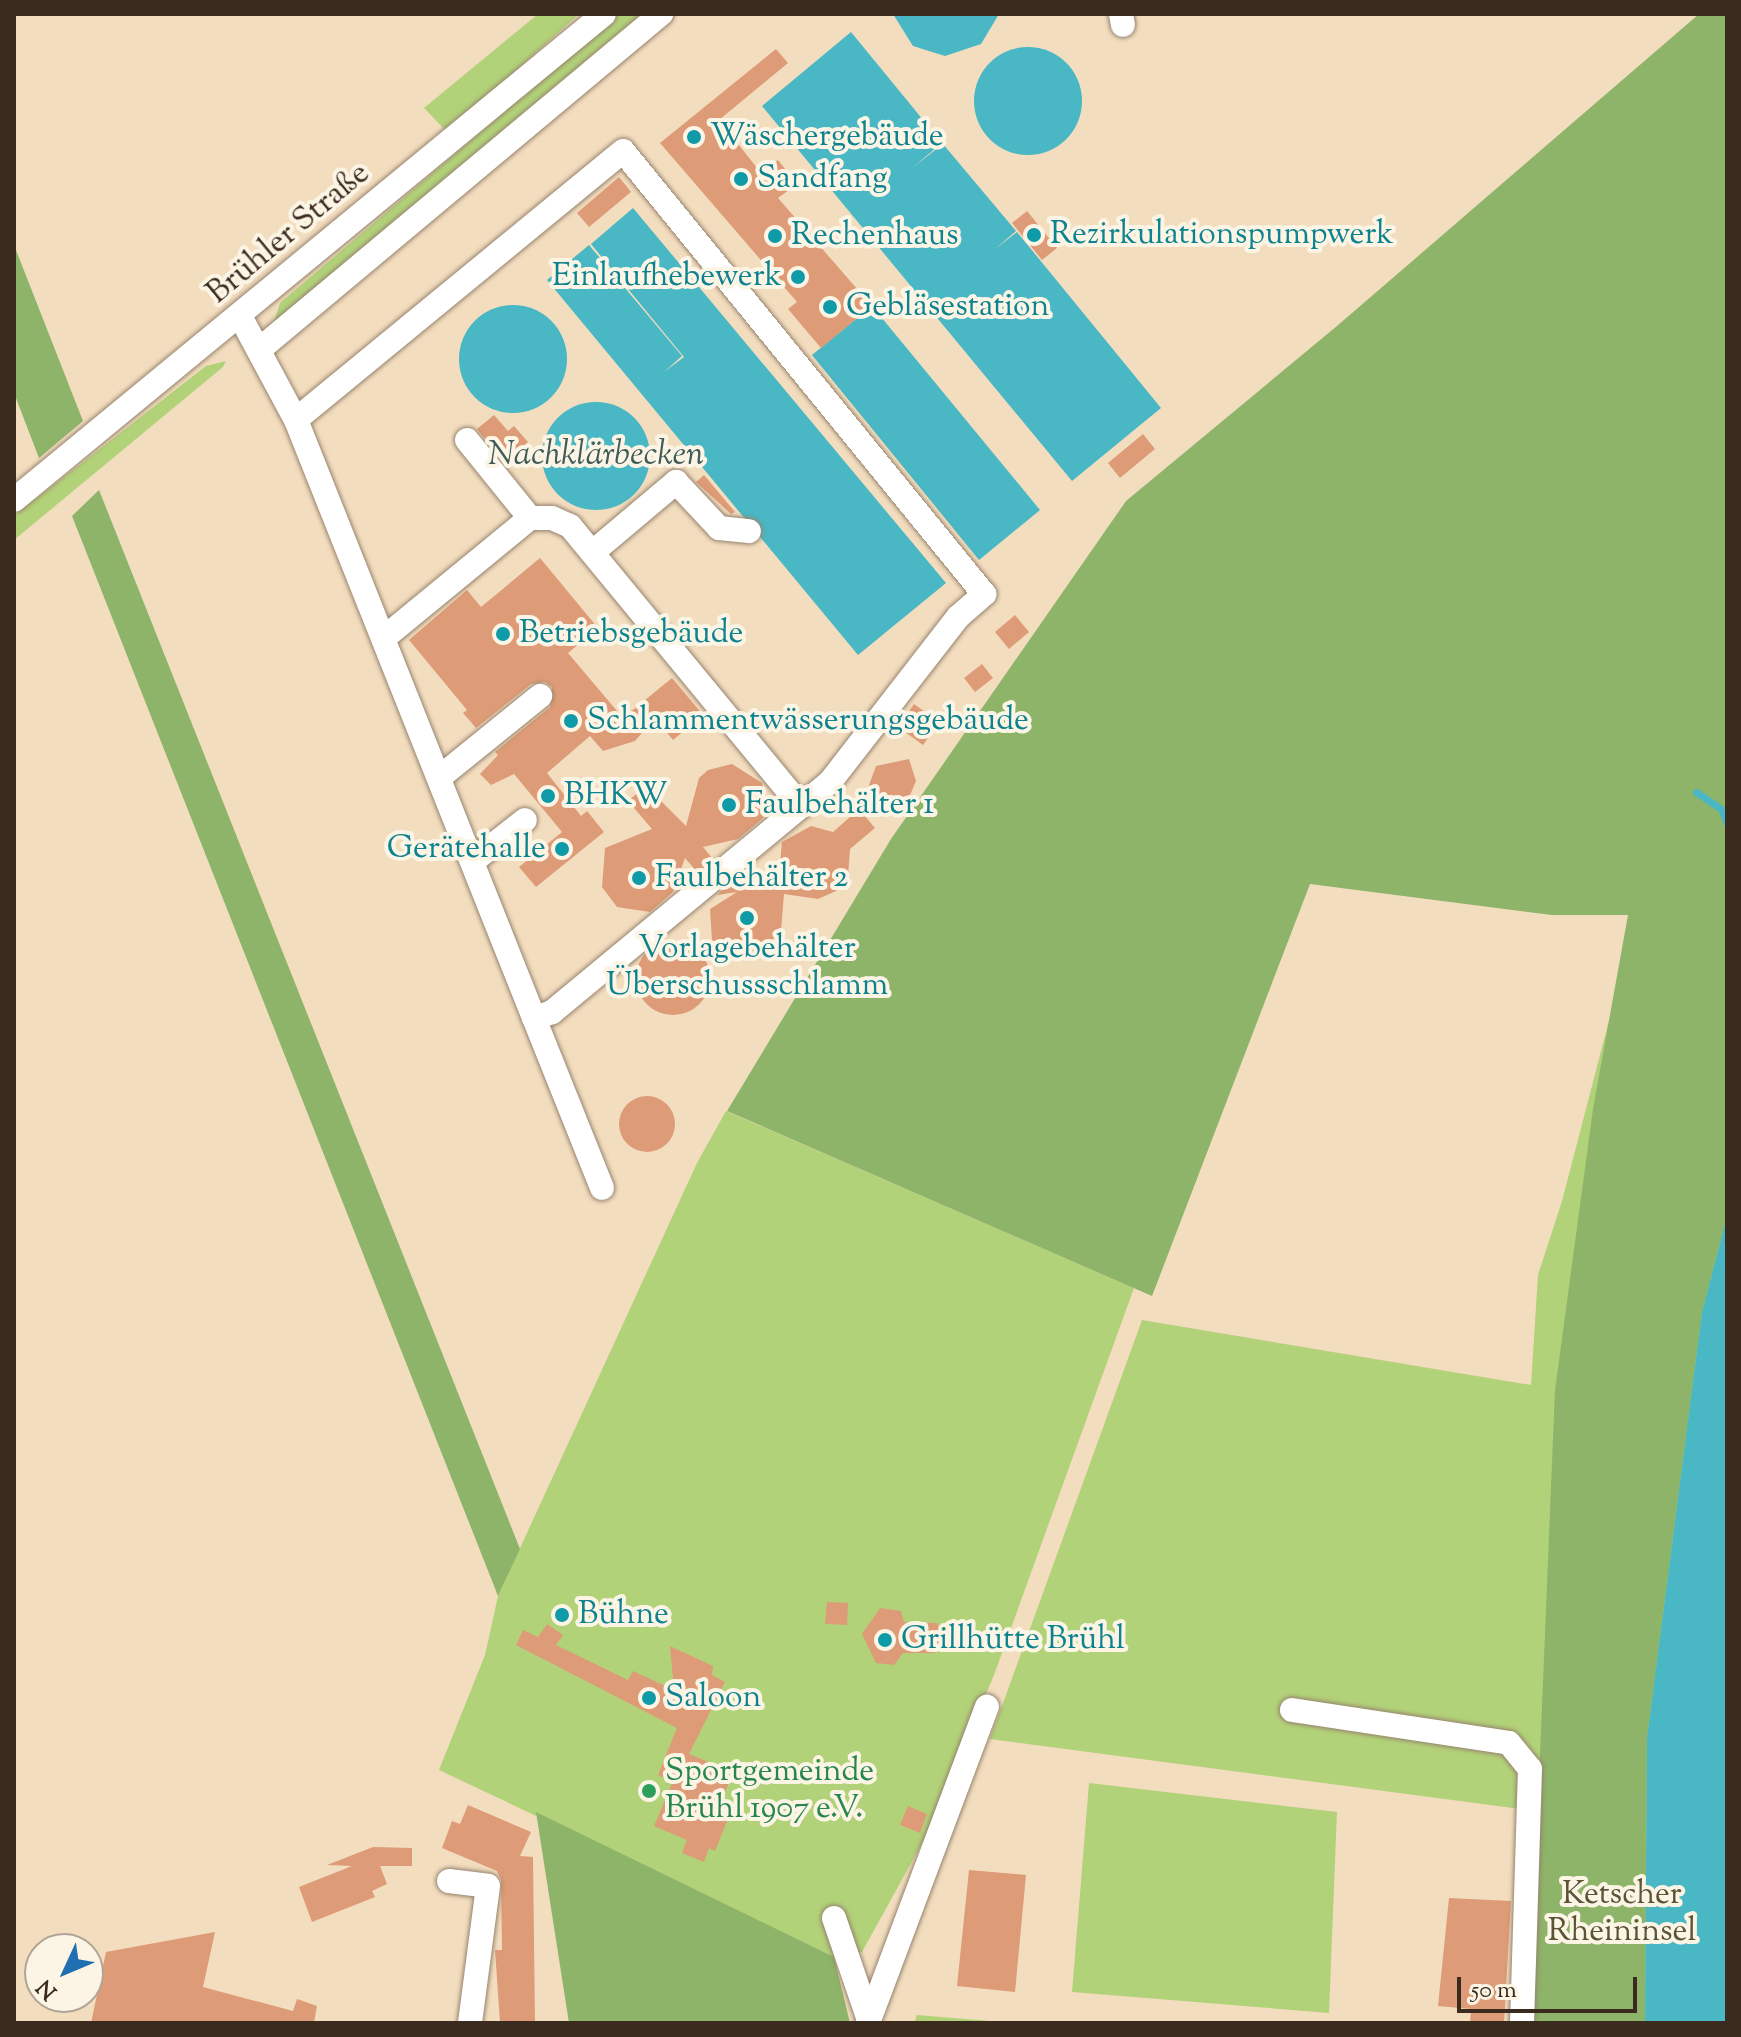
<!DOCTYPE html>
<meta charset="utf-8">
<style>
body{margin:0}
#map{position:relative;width:1741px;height:2037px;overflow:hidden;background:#f3ddbf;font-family:"Sorts Mill Goudy",serif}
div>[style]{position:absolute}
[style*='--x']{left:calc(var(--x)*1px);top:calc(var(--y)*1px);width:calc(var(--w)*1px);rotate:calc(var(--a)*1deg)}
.green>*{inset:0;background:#b2d279}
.forest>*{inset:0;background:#8db469}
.water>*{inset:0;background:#49b7c4}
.round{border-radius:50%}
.stream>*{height:7px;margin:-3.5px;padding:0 3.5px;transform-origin:3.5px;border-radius:3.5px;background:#49b7c4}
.building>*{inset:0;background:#de9b77}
.roads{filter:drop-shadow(0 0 2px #97846e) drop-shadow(0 0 2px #97846e)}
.minor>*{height:24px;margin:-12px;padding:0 12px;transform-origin:12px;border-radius:12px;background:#fff}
.dots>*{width:22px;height:22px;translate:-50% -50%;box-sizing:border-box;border:4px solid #fcf5e5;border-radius:50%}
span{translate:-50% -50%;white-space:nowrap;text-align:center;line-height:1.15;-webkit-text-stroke:8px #fcf5e5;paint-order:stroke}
.culture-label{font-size:32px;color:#0d838f}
.left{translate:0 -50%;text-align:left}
.right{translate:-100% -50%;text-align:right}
.street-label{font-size:32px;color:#3b2a1e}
.leisure-label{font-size:32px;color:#27864d}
.park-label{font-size:32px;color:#595435}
.water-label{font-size:34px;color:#405b58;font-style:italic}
.frame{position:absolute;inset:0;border:16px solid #3b2a1e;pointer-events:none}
.north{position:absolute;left:24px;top:1933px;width:80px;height:80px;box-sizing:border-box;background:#fcf5e5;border:2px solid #afa495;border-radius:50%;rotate:226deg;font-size:22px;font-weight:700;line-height:32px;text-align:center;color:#3b2a1e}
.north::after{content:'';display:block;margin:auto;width:28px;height:36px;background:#1f6fb2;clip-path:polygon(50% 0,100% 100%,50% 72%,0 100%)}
.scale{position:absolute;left:1457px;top:1977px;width:180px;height:36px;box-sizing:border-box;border:4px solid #3b2a1e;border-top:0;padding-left:10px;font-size:24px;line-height:28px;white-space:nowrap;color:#3b2a1e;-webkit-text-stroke:6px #fcf5e5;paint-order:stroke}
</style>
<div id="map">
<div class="green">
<div style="clip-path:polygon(538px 14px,579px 14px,447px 132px,424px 108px)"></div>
<div style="clip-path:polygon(619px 14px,654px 14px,273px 325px,280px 303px)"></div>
<div style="clip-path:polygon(226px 361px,223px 367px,14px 540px,14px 516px,206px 366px)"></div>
<div style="clip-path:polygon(1727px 730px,1727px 2023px,1512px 2023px,1528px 1810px,990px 1739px,1142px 1320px,1531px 1385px,1538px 1275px,1562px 1201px,1618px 986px)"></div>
<div style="clip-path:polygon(726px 1111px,1134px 1288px,994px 1675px,925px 1838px,862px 1952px,834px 1957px,439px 1770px,485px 1655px,498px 1596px,697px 1163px)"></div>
<div style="clip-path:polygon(1089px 1783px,1337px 1812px,1329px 2013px,1072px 1992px)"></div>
<div style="clip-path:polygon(917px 2015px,1015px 2023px,914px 2023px)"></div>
</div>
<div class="forest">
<div style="clip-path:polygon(1699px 14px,1727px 14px,1727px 1216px,1702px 1312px,1647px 1738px,1645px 2023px,1529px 2023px,1555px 1390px,1593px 1109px,1628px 915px,1552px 915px,1310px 884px,1152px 1296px,727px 1111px,891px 839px,1126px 501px,1337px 326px)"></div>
<div style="clip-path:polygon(14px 245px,83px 421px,39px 458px,14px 393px)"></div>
<div style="clip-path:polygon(99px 490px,520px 1549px,498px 1596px,72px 516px)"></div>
<div style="clip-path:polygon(536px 1812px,834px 1957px,850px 2023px,569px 2023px)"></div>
</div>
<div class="water">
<div style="clip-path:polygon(893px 14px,999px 14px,981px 44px,945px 56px,913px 46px)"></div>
<div style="clip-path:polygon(851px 32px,942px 143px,912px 168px,943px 144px,1016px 231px,994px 250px,1017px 232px,1161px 408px,1072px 481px,762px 106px)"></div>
<div class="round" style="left:974px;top:47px;width:108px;height:108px"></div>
<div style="clip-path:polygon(633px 208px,946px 583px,858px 655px,547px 280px,589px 245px,682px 356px,664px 372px,684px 357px,591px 244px)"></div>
<div class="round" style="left:459px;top:305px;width:108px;height:108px"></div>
<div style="clip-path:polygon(872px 306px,1040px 510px,979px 560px,812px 355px)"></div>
<div class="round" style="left:542px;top:402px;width:108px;height:108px"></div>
<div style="clip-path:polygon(1727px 1216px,1727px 2023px,1645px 2023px,1647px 1738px,1702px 1312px)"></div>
</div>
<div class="stream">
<div style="--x:1696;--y:792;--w:30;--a:34"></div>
<div style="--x:1721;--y:809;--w:16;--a:68"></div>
</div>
<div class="building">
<div style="clip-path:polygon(776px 49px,788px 63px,719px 120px,761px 173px,778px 160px,797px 184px,778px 198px,872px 306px,821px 348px,788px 309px,797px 302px,660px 143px)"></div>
<div style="clip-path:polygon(619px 177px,631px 192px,589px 227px,577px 213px)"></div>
<div style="clip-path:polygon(1027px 211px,1057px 248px,1042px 260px,1012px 223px)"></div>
<div style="clip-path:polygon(494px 415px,508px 431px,514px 426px,528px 442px,504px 462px,477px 429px)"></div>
<div style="clip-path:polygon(1143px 434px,1155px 449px,1120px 478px,1108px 463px)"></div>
<div style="clip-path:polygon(704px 475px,735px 512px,731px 514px,696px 482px)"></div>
<div style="clip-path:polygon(540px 558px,598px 628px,568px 653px,623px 718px,672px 678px,703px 715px,673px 740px,655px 718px,635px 741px,603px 751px,590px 736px,547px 773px,581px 816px,587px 811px,604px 832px,536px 887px,519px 867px,562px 832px,514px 774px,491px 785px,480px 774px,498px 755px,495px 752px,550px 707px,552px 687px,545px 682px,531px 684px,476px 728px,463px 713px,467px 710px,409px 640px,467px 590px,481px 607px)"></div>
<div style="clip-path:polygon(1015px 615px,1029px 632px,1009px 649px,995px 632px)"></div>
<div style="clip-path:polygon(982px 664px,993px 678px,975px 692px,964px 678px)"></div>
<div style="clip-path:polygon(914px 704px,939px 722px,923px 745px,898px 727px)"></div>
<div style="clip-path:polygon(909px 759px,916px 781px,908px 800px,875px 807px,869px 785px,876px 766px)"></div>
<div style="clip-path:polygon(732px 764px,762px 783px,766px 796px,763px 818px,738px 839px,703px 847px,713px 859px,697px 872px,685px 858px,673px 892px,650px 912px,617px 907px,602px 887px,605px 848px,652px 829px,628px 801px,646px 786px,686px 826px,699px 778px,708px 770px)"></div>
<div style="clip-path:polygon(859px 809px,875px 828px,850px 849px,848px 876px,836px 891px,818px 899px,784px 894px,781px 931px,761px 951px,736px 952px,712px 940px,710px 909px,737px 892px,717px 895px,732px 882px,739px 891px,753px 881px,778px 884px,782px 842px,811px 826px,833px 832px)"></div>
<div class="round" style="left:636px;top:941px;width:74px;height:74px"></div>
<div class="round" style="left:619px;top:1096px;width:56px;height:56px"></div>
<div style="clip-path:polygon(827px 1602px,848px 1603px,847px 1625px,825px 1624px)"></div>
<div style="clip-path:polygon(880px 1608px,901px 1611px,904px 1622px,937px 1623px,945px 1639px,935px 1653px,903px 1653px,894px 1665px,876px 1663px,862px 1634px)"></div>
<div style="clip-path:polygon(547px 1624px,563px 1635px,556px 1645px,628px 1680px,633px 1671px,674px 1690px,670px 1646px,713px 1666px,712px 1675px,725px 1682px,689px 1754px,718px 1766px,715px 1773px,730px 1780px,720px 1804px,732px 1809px,715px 1851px,709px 1848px,704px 1862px,682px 1853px,687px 1840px,654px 1826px,673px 1781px,658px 1775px,677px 1728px,516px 1645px,523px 1630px,538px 1637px)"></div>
<div style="clip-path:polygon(468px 1805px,531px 1832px,520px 1856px,533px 1857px,535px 2023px,500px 2023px,495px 1950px,502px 1950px,501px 1880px,497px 1871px,442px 1848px,452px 1821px,460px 1824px)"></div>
<div style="clip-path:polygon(908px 1806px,927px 1814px,920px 1833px,900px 1825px)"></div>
<div style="clip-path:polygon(373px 1847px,412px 1848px,412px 1866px,380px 1866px,387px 1884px,372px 1891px,375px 1897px,312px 1922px,299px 1887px,352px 1866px,327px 1865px)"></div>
<div style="clip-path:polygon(969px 1870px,1026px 1875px,1015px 1992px,957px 1986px)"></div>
<div style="clip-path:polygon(1449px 1898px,1511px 1901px,1504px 2023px,1470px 2023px,1471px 2009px,1438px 2006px)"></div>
<div style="clip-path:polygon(215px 1932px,203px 1987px,293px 2011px,297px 1999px,317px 2006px,314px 2023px,91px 2023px,106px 1952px)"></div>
</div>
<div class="roads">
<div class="minor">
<div style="--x:1121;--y:14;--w:11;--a:80"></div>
<div style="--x:241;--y:318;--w:116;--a:61.7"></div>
<div style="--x:296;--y:420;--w:644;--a:68.3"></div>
<div style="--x:534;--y:1018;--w:19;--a:-18"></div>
<div style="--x:552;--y:1012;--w:361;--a:-39.6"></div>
<div style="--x:830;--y:782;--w:209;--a:-52.2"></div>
<div style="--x:958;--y:617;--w:35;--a:-41"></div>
<div style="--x:984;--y:594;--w:571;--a:-129.18"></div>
<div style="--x:623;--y:151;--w:423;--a:140.6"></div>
<div style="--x:260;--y:349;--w:523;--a:-39.88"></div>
<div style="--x:467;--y:440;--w:100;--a:51.1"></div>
<div style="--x:14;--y:500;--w:764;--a:-39.48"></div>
<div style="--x:593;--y:552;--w:109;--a:-40.1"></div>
<div style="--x:676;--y:482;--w:63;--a:46.9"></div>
<div style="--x:719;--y:528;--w:30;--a:6"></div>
<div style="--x:385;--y:637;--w:188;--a:-39.4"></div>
<div style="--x:530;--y:518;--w:22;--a:0"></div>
<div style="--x:552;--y:518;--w:20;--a:24"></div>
<div style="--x:570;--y:526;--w:363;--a:50.5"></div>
<div style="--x:440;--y:777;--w:129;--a:-39"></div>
<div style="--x:473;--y:861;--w:66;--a:-38.3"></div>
<div style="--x:534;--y:1018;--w:183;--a:68.2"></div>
<div style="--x:1292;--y:1710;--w:219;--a:8.6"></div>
<div style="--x:1509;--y:1743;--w:33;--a:51"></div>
<div style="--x:1530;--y:1769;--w:254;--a:91.8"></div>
<div style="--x:449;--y:1881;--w:39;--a:7"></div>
<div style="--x:488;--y:1886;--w:138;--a:97.5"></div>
<div style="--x:834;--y:1918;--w:108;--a:71.1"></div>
<div style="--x:868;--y:2023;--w:338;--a:-69.4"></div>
</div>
</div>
<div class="dots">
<div style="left:694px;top:137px;background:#0f9aa8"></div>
<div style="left:741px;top:179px;background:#0f9aa8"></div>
<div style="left:1034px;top:235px;background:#0f9aa8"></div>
<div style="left:775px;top:236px;background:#0f9aa8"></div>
<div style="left:798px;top:277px;background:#0f9aa8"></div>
<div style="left:830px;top:307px;background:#0f9aa8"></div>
<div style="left:503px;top:634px;background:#0f9aa8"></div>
<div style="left:571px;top:721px;background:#0f9aa8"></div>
<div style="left:548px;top:796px;background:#0f9aa8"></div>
<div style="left:729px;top:805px;background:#0f9aa8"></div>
<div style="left:562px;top:849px;background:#0f9aa8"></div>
<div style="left:639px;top:878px;background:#0f9aa8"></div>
<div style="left:747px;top:918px;background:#0f9aa8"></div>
<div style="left:562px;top:1615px;background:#0f9aa8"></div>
<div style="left:885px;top:1640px;background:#0f9aa8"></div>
<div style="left:649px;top:1698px;background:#0f9aa8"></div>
<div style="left:649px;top:1791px;background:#2e9e5b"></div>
</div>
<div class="culture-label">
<span class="left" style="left:710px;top:137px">Wäschergebäude</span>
<span class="left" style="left:757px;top:179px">Sandfang</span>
<span class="left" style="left:1050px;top:235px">Rezirkulationspumpwerk</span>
<span class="left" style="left:791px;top:236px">Rechenhaus</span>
<span class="right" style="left:782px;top:277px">Einlaufhebewerk</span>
<span class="left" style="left:846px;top:307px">Gebläsestation</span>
<span class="left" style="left:519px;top:634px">Betriebsgebäude</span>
<span class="left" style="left:587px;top:721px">Schlammentwässerungsgebäude</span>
<span class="left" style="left:564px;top:796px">BHKW</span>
<span class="left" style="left:745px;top:805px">Faulbehälter 1</span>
<span class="right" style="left:546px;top:849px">Gerätehalle</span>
<span class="left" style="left:655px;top:878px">Faulbehälter 2</span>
<span style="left:747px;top:968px">Vorlagebehälter<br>Überschussschlamm</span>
<span class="left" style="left:578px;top:1615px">Bühne</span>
<span class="left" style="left:901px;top:1640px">Grillhütte Brühl</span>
<span class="left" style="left:665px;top:1698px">Saloon</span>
</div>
<div class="street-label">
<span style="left:289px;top:234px;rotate:-40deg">Brühler Straße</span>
</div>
<div class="leisure-label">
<span class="left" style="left:665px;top:1791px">Sportgemeinde<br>Brühl 1907 e.V.</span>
</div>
<div class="park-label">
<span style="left:1622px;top:1914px">Ketscher<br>Rheininsel</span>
</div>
<div class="water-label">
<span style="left:596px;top:456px">Nachklärbecken</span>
</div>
<div class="frame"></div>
<div class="north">N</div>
<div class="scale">50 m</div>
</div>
